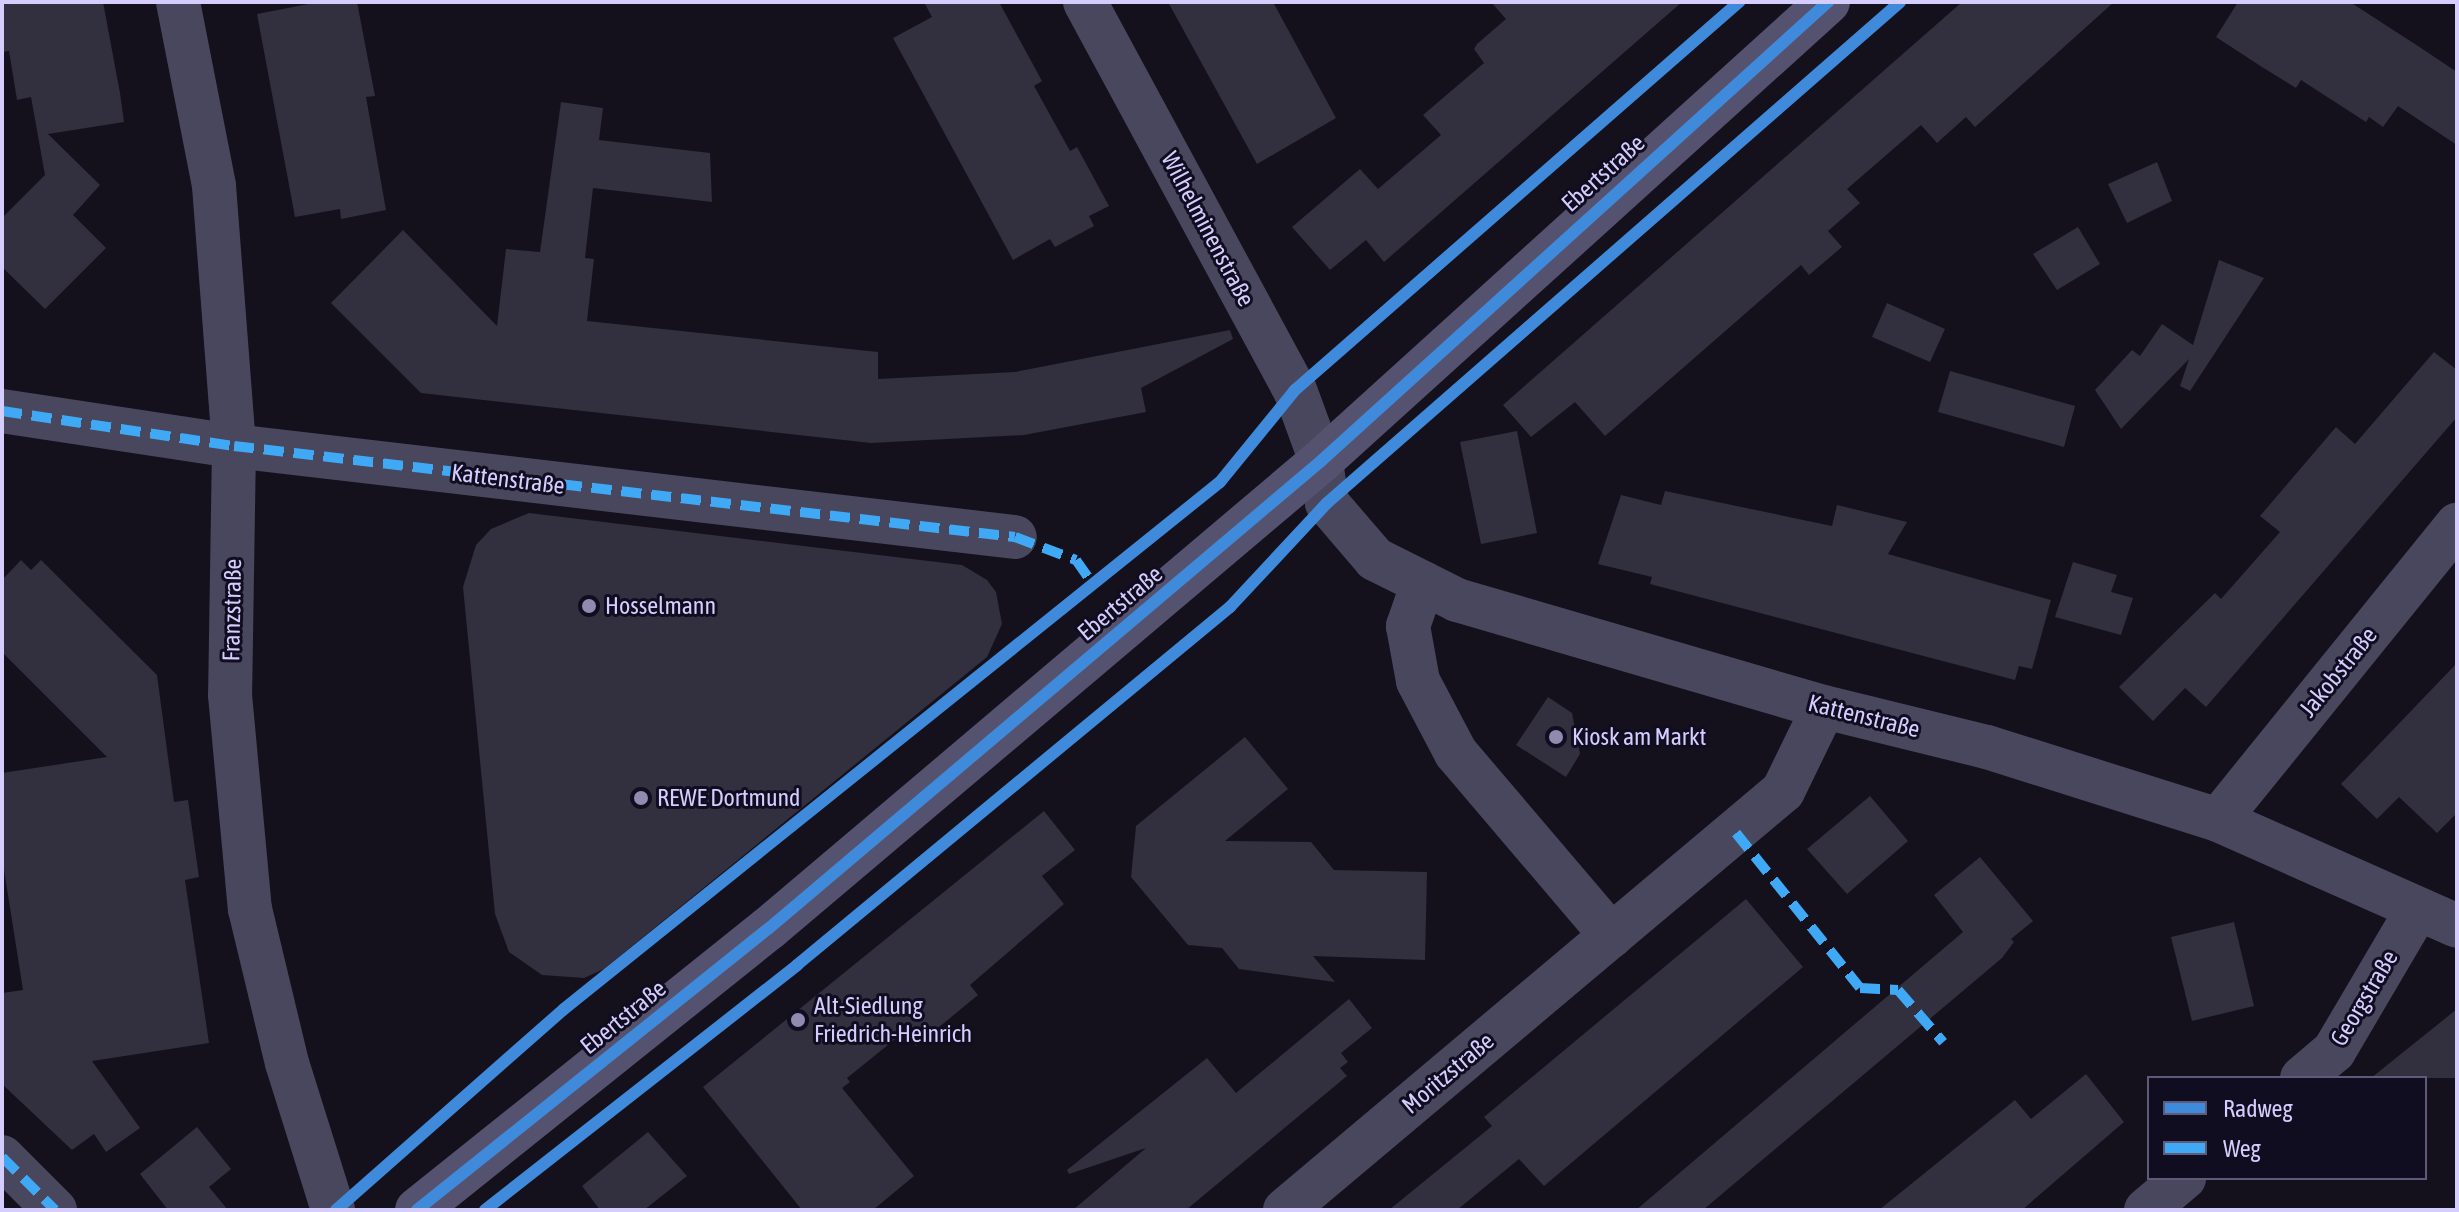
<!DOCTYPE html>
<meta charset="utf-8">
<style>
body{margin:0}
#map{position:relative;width:2459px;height:1212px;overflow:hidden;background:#14111c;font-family:"Asap Condensed",sans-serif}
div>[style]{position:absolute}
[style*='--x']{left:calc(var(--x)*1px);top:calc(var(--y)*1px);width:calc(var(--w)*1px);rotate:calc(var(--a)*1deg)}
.building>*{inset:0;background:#322f3e}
.street>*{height:44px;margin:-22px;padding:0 22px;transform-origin:22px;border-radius:22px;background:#49475d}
.secondary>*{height:44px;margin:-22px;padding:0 22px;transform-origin:22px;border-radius:22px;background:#555270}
.quiet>*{height:10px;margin-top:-5px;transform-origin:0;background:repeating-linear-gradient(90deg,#3fa9f5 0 20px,transparent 0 30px)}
.cycleway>*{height:12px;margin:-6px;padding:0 6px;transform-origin:6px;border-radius:6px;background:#408adc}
.dots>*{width:22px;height:22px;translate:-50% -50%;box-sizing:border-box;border:4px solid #110d20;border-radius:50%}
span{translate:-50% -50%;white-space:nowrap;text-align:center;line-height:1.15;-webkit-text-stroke:6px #110d20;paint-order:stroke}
.street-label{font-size:24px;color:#d5cdfe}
.poi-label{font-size:24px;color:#d5cdfe}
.left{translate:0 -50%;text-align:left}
.frame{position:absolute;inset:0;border:4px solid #d5cdfe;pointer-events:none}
.legend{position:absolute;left:2147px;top:1076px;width:280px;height:104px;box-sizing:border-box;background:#110d20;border:2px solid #5f5a79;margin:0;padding:10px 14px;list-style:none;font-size:24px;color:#d5cdfe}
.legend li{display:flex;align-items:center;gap:16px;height:40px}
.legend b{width:40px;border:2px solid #5f5a79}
</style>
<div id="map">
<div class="building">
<div style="clip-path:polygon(2px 2px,103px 2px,120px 93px,124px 122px,48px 134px,100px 185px,73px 215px,106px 248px,45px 309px,2px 267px,2px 218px,45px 175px,31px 97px,17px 100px,9px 51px,2px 52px)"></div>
<div style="clip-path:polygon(319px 2px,357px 2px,375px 96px,366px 97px,386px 210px,341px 219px,340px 209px,295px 217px,257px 14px)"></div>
<div style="clip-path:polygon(924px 2px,999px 2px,1042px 81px,1034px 86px,1070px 151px,1077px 147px,1109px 206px,1089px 216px,1094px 226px,1055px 247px,1050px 239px,1013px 260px,893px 38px,932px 17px)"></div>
<div style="clip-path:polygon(1168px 2px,1273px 2px,1336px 118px,1257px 164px)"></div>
<div style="clip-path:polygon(1491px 2px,1682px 2px,1384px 262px,1366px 240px,1330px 270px,1292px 227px,1360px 169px,1378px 189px,1441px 135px,1423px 115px,1484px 63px,1474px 49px,1477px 44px,1506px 19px)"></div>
<div style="clip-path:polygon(1962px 2px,2114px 2px,1975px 127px,1966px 117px,1937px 143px,1921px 125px,1847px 189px,1860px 203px,1828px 231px,1842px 247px,1809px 275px,1801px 265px,1605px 436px,1575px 402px,1531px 437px,1503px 405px)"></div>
<div style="clip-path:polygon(2238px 2px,2350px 2px,2418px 46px,2457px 72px,2457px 145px,2398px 106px,2383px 127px,2369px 117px,2366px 122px,2301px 80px,2296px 88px,2262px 67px,2216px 37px)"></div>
<div style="clip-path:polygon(561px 102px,603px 108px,599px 140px,710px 153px,712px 202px,593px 188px,585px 258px,594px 259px,587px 321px,878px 352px,878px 379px,1015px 372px,1230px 330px,1233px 339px,1141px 388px,1146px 412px,1024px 435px,871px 443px,421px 393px,331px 303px,403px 230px,497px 326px,506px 249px,540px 252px)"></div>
<div style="clip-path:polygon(2157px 162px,2172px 201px,2127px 223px,2108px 184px)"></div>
<div style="clip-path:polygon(2078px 227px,2100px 264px,2057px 290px,2033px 254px)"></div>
<div style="clip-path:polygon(2219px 260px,2264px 278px,2190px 391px,2180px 386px,2189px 359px,2121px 429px,2095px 390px,2132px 350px,2140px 356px,2162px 324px,2193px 345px)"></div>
<div style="clip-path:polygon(1887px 303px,1945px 329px,1930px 362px,1872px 337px)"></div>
<div style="clip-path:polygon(2434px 352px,2457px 370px,2457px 417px,2206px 707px,2185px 688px,2153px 721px,2119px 687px,2215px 593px,2221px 599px,2280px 532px,2260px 516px,2336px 427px,2355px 444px)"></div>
<div style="clip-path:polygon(1950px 371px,2075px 406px,2064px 447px,1938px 412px)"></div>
<div style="clip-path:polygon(1517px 431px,1537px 533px,1481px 544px,1460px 442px)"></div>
<div style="clip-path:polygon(1665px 491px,1832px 526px,1837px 505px,1907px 522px,1888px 554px,2051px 600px,2032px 669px,2019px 666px,2015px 680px,1650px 584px,1652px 577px,1598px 564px,1621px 495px,1661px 505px)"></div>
<div style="clip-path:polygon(529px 513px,962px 565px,987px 580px,996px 592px,1002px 624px,987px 657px,604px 969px,584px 978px,542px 975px,509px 952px,495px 914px,463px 587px,476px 545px,491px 529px)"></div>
<div style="clip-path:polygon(21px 560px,31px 570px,41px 560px,157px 675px,174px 802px,188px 800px,199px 877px,185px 880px,209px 1043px,92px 1061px,140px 1128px,106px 1152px,94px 1134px,72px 1150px,2px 1084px,2px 993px,23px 990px,2px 857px,2px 773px,107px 757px,2px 652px,2px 580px)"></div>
<div style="clip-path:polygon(2073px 562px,2117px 575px,2111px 592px,2133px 598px,2121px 635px,2055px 617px)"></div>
<div style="clip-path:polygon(2457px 663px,2457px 813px,2437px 833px,2399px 797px,2377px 819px,2341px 784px)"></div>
<div style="clip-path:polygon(1548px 697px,1572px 713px,1580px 754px,1566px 777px,1516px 745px)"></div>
<div style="clip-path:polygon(1245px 737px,1288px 789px,1225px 841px,1311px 842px,1334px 870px,1427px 872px,1425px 960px,1313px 956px,1335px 982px,1239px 969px,1222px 948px,1188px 945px,1131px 877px,1136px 826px)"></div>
<div style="clip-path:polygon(1870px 796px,1908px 841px,1847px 894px,1807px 849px)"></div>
<div style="clip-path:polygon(1044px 811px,1075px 850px,1042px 876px,1064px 904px,970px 985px,978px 995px,916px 1046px,904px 1032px,847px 1078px,850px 1082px,842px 1088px,914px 1176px,873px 1210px,802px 1210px,703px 1087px)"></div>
<div style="clip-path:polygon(1980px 857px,2033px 921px,2011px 939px,2014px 942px,2002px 958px,1703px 1210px,1636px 1210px,1963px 932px,1934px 895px)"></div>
<div style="clip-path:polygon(1746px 899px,1803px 967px,1544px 1186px,1519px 1159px,1457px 1210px,1389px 1210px,1492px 1126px,1484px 1117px)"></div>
<div style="clip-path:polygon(2234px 922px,2254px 1006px,2192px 1021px,2171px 937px)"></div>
<div style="clip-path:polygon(1349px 999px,1372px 1028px,1341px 1053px,1348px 1062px,1340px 1068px,1347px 1076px,1186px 1210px,1073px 1210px,1146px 1148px,1069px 1174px,1067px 1170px,1207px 1058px,1236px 1093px)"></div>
<div style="clip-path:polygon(2457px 1009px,2457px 1078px,2371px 1078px)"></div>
<div style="clip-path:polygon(2086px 1074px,2124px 1122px,2022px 1210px,1879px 1210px,2015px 1100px,2031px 1119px)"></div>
<div style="clip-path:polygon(197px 1127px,231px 1169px,209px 1187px,228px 1210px,168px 1210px,140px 1174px)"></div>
<div style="clip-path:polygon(648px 1132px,687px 1176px,644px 1210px,600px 1210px,582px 1186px)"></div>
</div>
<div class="street">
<div style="--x:178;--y:2;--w:187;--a:78.9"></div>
<div style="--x:214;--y:186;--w:261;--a:85.6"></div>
<div style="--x:234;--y:446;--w:249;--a:90.9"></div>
<div style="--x:230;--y:695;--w:215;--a:84.7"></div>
<div style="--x:250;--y:909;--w:158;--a:76.5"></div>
<div style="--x:287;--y:1063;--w:154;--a:72.6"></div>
<div style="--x:1085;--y:2;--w:441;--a:61.6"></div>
<div style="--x:1295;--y:390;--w:76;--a:69.9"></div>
<div style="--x:1321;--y:461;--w:42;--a:81.9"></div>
<div style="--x:1327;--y:503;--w:74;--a:49.4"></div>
<div style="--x:1375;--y:559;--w:92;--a:26.6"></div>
<div style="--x:1457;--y:600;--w:382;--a:16.3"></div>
<div style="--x:1824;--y:707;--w:168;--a:13.8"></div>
<div style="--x:1987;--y:747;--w:242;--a:17.5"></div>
<div style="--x:2218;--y:820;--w:261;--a:23.9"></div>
<div style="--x:2;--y:411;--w:235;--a:8.6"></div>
<div style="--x:234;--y:446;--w:786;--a:6.65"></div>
<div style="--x:1423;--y:583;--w:46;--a:109.2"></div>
<div style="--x:1408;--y:626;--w:56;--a:79.7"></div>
<div style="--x:1418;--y:681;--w:81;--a:62.2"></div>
<div style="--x:1456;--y:753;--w:240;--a:49.6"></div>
<div style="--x:2218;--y:820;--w:380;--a:-51"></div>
<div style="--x:2302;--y:1078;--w:42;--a:-40.2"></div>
<div style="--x:2334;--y:1051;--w:164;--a:-59.5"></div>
<div style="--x:2;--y:1157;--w:75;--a:45"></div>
<div style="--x:1285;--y:1210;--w:651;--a:-40.08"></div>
<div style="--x:1783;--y:791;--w:93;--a:-64"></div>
<div style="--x:2146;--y:1210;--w:50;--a:-40.1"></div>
</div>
<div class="secondary">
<div style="--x:417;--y:1210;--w:450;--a:-38.7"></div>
<div style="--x:768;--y:929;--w:724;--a:-40.24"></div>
<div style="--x:1321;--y:461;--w:684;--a:-42.16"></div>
</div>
<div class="quiet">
<div style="--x:2;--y:411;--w:235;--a:8.6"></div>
<div style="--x:234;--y:446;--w:786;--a:6.65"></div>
<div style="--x:1015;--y:537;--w:65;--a:20.7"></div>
<div style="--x:1076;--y:560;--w:29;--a:55"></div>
<div style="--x:1736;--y:833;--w:198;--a:51.3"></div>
<div style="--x:1860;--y:988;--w:38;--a:3"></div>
<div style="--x:1898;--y:990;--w:69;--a:49.1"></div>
<div style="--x:2;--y:1157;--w:75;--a:45"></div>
</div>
<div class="cycleway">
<div style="--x:336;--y:1210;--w:304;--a:-41.4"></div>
<div style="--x:564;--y:1009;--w:841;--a:-38.78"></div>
<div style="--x:1220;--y:482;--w:119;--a:-50.8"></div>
<div style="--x:1295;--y:390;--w:590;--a:-41.15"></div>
<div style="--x:417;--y:1210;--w:450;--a:-38.7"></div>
<div style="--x:768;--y:929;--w:724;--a:-40.24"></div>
<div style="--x:1321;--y:461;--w:684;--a:-42.16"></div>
<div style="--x:485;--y:1210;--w:397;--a:-38.1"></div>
<div style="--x:797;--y:965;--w:562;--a:-39.58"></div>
<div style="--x:1230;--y:607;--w:142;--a:-47"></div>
<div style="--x:1327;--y:503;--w:761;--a:-41.16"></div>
</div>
<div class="dots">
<div style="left:589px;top:606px;background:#918baf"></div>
<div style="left:1556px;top:737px;background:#918baf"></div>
<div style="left:641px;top:798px;background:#918baf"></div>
<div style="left:798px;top:1020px;background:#918baf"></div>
</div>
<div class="street-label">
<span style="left:1603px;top:173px;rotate:-42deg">Ebertstraße</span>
<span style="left:1208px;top:229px;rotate:62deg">Wilhelminenstraße</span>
<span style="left:508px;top:479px;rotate:7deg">Kattenstraße</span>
<span style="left:1120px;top:603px;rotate:-40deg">Ebertstraße</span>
<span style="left:232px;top:610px;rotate:-89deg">Franzstraße</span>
<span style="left:2338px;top:672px;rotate:-51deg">Jakobstraße</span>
<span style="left:1864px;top:716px;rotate:14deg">Kattenstraße</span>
<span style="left:2364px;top:998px;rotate:-59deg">Georgstraße</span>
<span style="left:623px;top:1017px;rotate:-39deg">Ebertstraße</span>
<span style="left:1448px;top:1073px;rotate:-40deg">Moritzstraße</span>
</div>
<div class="poi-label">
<span class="left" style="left:605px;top:606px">Hosselmann</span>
<span class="left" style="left:1572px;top:737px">Kiosk am Markt</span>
<span class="left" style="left:657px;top:798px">REWE Dortmund</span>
<span class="left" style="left:814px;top:1020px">Alt-Siedlung<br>Friedrich-Heinrich</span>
</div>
<div class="frame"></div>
<ul class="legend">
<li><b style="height:10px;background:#408adc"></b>Radweg</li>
<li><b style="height:10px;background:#3fa9f5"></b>Weg</li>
</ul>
</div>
